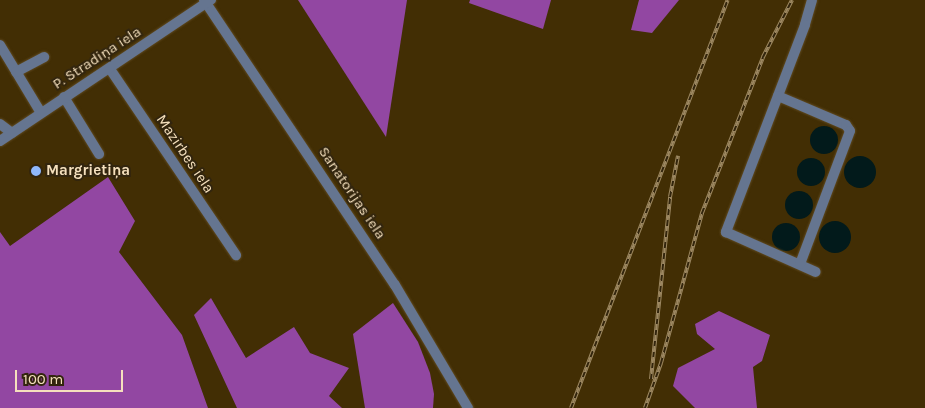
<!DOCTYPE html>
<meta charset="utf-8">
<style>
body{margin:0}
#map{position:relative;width:925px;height:408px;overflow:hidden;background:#422e04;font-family:Karla,sans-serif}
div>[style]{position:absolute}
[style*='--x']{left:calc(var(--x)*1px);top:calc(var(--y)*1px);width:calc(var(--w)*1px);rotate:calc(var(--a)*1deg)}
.forest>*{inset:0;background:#9247a2}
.water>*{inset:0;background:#021a1b}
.round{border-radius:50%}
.roads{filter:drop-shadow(0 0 1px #5f4a22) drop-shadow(0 0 1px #5f4a22)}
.minor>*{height:10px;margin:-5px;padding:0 5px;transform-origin:5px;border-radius:5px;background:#657590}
.rail>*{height:4px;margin-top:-2px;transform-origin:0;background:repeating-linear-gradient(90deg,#32250e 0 5.5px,#9d8862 0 11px);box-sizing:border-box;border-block:1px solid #9d8862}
.dots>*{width:14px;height:14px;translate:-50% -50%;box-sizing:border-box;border:2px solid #32250e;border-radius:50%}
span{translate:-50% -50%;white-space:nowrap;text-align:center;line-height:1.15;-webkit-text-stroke:4px #32250e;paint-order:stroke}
.street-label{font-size:15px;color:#f5e0bd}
.poi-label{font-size:15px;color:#f5e0bd;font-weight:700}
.left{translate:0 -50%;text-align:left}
.scale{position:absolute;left:15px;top:370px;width:108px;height:22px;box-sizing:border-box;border:2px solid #f5e0bd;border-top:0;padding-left:6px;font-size:15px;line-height:18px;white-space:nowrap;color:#f5e0bd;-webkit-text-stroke:4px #32250e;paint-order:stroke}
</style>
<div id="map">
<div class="forest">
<div style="clip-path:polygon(298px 0,407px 0,386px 137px)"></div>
<div style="clip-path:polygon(470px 0,551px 0,543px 29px,469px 3px)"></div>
<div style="clip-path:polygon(639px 0,679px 0,652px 33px,631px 30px)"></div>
<div style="clip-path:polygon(108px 177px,135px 221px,119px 252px,182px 335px,208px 408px,0 408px,0 232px,10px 246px)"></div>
<div style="clip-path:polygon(211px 298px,246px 358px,294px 327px,310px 353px,349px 368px,329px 396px,342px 408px,237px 408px,194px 315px)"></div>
<div style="clip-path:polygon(393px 303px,418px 342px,430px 373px,434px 394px,433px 408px,365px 408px,353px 334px)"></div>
<div style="clip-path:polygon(719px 311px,770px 335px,762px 361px,753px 367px,757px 408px,695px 408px,673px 386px,678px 368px,715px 349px,697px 334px,695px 324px)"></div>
</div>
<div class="water">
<div class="round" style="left:810px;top:126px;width:28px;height:28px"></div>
<div class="round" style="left:844px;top:156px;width:32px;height:32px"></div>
<div class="round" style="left:797px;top:158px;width:28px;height:28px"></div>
<div class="round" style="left:785px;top:191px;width:28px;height:28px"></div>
<div class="round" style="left:819px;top:221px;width:32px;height:32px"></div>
<div class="round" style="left:772px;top:223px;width:28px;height:28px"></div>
</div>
<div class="roads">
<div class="minor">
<div style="--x:204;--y:0;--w:343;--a:56.2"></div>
<div style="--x:395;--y:285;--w:143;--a:59.3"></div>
<div style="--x:812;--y:0;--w:26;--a:106"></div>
<div style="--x:805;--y:25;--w:222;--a:110.9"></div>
<div style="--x:726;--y:232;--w:98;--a:24"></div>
<div style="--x:0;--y:45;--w:79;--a:58.9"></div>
<div style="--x:110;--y:69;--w:225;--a:55.9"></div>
<div style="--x:16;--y:72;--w:32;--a:-28"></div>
<div style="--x:778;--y:96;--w:74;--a:23.1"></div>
<div style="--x:846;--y:125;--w:7;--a:56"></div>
<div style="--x:850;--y:131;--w:142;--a:110.6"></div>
<div style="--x:64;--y:97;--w:67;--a:58.4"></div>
<div style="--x:0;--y:124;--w:15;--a:37"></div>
<div style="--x:0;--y:141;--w:254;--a:-33.8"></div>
</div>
</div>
<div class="rail">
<div style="--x:651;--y:379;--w:183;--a:-84"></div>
<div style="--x:670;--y:197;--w:42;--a:-79"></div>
<div style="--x:571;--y:408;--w:437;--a:-69"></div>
<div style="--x:645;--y:408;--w:48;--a:-70.4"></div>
<div style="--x:661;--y:363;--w:156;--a:-74.7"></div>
<div style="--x:702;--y:213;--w:168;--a:-68.6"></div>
<div style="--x:763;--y:57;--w:64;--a:-63"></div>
</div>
<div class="dots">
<div style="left:36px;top:171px;background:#8fb8fd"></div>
</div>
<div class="street-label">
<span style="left:97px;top:58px;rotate:-33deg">P. Stradiņa iela</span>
<span style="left:185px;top:154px;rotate:56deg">Mazirbes iela</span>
<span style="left:352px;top:193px;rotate:56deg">Sanatorijas iela</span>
</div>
<div class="poi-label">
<span class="left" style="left:46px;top:171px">Margrietiņa</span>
</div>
<div class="scale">100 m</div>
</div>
